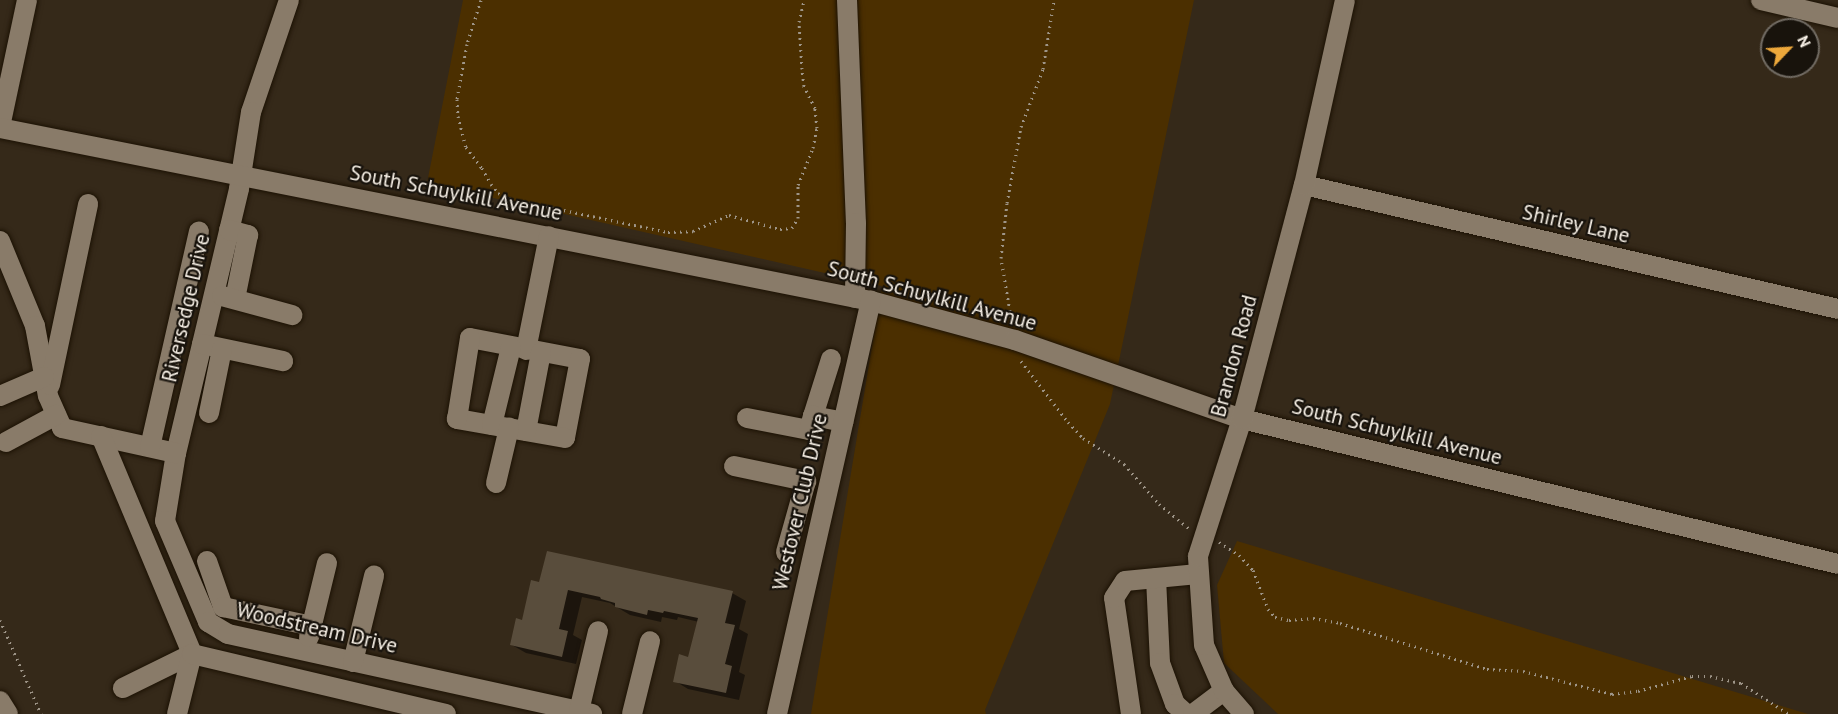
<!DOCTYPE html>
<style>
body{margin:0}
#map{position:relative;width:1838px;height:714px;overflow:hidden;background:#352919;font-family:"PT Sans",sans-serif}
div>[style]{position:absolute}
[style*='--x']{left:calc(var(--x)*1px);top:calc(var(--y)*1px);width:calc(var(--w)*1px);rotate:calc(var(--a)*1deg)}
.green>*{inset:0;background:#4b2f00}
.shadow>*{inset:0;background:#0007}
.building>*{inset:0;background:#594d3c}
.path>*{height:3px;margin-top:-1.5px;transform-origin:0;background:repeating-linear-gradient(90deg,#9e9588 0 1.5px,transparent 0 6px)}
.roads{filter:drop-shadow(0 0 2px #1c1204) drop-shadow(0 0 2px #1c1204)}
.minor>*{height:20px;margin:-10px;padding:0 10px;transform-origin:10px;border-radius:10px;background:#897b69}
span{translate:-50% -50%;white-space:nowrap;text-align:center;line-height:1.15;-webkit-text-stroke:4.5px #18130c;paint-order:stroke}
.street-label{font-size:21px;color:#f7f0e6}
.north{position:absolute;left:1760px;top:18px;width:60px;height:60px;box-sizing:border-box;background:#18130c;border:2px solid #716b63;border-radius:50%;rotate:65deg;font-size:16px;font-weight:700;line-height:24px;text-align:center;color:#f7f0e6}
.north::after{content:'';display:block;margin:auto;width:21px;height:27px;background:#eda83b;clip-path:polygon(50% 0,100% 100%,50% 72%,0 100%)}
</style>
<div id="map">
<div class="green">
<div style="clip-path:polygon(463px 0,1194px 0,1110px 404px,985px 710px,986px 714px,811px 714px,882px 286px,427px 183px)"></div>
<div style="clip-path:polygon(1237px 541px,1808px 714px,1278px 714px,1224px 663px,1217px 585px)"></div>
</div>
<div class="shadow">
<div style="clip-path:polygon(532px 582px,732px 593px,746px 601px,739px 629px,748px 634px,739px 672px,745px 675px,739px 700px,688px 689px,675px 681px,689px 658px,699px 622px,678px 617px,677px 620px,662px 617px,661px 622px,630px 615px,610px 603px,582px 597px,573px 635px,582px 640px,576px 664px,526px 653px,512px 645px,523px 622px)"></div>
</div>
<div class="building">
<div style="clip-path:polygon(547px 551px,733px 591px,725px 623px,735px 625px,725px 664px,732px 666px,726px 693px,673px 682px,679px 654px,688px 657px,698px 618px,664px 611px,663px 613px,648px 610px,647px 615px,615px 607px,615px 603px,601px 599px,600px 597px,568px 590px,559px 629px,568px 631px,562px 657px,510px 645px,516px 618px,522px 620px,531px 580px,539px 582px)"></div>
</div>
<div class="path">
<div style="--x:481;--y:0;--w:46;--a:107.7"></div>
<div style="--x:467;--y:44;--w:56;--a:100.3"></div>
<div style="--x:457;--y:99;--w:17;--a:87"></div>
<div style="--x:458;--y:116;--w:32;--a:76"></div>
<div style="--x:466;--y:147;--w:26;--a:53"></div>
<div style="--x:482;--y:168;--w:18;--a:61"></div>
<div style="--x:491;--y:184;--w:11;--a:52"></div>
<div style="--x:498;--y:193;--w:14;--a:25"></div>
<div style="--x:511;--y:199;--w:160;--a:11.9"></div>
<div style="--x:668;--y:232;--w:25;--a:-2"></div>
<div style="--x:693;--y:231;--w:39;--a:-24"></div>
<div style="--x:729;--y:215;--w:53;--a:15.4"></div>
<div style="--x:780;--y:229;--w:12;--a:-5"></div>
<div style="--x:792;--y:228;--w:12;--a:-59"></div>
<div style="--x:798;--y:218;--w:33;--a:-90"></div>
<div style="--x:798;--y:185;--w:40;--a:-68"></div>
<div style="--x:813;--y:148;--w:20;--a:-79"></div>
<div style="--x:817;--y:128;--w:20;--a:-96"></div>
<div style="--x:815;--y:108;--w:25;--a:-117"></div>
<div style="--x:804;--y:86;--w:17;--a:-97"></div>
<div style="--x:802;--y:69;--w:47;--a:-93.7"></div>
<div style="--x:799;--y:22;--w:23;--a:-77"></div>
<div style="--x:1012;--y:323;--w:66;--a:-99.6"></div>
<div style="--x:1001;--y:258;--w:55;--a:-83.8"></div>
<div style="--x:1007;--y:203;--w:77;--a:-79.6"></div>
<div style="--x:1021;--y:127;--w:62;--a:-69.2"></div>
<div style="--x:1043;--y:69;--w:70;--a:-80.9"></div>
<div style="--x:1021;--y:361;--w:77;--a:52.4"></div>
<div style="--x:1068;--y:422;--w:22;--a:47"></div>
<div style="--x:1083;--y:438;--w:49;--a:32.4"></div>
<div style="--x:1124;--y:464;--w:53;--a:48.8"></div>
<div style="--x:1159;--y:504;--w:41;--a:39.1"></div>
<div style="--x:1219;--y:542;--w:24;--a:33"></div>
<div style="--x:1239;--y:555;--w:21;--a:47"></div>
<div style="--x:1253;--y:570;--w:42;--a:69"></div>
<div style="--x:1268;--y:609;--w:11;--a:49"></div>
<div style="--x:1275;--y:617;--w:14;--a:12"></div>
<div style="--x:1289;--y:620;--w:24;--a:-5"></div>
<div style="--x:1313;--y:618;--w:27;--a:10"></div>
<div style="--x:1340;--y:623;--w:154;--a:17.4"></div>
<div style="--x:1487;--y:669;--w:36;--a:3"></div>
<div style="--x:1523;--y:671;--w:92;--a:14.5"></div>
<div style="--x:1612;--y:694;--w:26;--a:-7"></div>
<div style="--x:1638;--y:691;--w:56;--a:-15.5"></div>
<div style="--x:1692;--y:676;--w:18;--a:0"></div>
<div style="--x:1710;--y:676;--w:32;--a:13"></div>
<div style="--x:1741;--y:683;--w:57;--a:32.9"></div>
<div style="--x:0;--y:620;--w:103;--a:66.4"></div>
</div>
<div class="roads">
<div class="minor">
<div style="--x:289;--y:0;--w:118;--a:108.7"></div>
<div style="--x:251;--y:112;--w:78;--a:98.9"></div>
<div style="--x:239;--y:189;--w:271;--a:103.4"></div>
<div style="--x:176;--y:453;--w:69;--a:99.2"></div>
<div style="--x:165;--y:521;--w:110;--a:66.9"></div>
<div style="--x:208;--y:622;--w:23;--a:31"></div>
<div style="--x:228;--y:634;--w:373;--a:12.4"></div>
<div style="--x:847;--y:0;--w:223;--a:87.7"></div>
<div style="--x:856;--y:223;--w:75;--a:90.8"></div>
<div style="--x:1761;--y:0;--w:79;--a:13.2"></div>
<div style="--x:0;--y:127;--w:130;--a:-78"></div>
<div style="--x:0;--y:128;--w:888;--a:11.23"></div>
<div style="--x:871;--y:301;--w:149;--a:15.2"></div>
<div style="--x:1015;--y:340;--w:240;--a:19.2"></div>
<div style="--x:1242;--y:419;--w:613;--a:13.67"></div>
<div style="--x:1304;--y:185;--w:548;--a:13.07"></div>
<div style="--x:229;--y:230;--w:20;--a:15"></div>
<div style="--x:248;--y:235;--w:65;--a:101.5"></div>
<div style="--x:0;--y:241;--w:92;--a:67.6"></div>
<div style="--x:35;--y:326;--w:71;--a:79.5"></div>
<div style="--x:48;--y:396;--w:35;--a:66"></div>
<div style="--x:62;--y:428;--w:117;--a:12.4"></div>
<div style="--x:222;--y:296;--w:73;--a:15.2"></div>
<div style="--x:470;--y:338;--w:112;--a:10.8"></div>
<div style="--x:580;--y:359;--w:80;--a:100.8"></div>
<div style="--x:565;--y:438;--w:110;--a:-170"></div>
<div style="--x:457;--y:419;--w:82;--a:-80.9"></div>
<div style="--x:202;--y:344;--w:83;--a:11.9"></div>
<div style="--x:526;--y:350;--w:116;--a:-78.6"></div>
<div style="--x:831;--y:359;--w:60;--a:107.5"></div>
<div style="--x:813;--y:416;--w:31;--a:11"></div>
<div style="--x:50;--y:385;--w:185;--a:-78.1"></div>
<div style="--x:0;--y:396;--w:48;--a:-23.4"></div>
<div style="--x:209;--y:413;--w:65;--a:-78.5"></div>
<div style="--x:747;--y:418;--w:63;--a:11"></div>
<div style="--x:809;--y:430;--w:15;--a:-74"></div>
<div style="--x:492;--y:425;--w:80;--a:-76.3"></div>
<div style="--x:526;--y:431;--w:80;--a:-79.2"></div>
<div style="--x:101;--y:436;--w:236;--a:67.3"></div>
<div style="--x:192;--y:654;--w:77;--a:153.8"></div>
<div style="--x:6;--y:442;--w:57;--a:-28.4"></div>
<div style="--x:150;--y:447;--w:221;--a:-77.2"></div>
<div style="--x:734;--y:466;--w:74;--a:11.8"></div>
<div style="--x:806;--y:481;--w:74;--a:105.7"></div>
<div style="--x:496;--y:483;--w:57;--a:-76.7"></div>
<div style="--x:207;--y:561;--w:49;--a:70.8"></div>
<div style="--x:223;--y:607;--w:91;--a:12.1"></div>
<div style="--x:1156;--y:578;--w:85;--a:87.3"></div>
<div style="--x:1160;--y:663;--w:44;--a:69.9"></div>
<div style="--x:1175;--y:704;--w:15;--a:42"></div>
<div style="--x:309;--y:637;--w:76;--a:-76.3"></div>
<div style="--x:353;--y:662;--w:89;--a:-76.3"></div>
<div style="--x:0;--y:701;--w:15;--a:58"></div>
<div style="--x:579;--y:711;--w:82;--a:-76.6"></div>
<div style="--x:177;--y:714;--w:62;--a:-76"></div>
<div style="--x:192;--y:654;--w:261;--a:13.3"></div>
<div style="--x:632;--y:714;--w:75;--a:-76.1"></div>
<div style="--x:777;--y:714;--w:424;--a:-77.2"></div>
<div style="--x:1131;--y:714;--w:117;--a:-98.3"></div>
<div style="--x:1114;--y:598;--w:20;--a:-57"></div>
<div style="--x:1125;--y:581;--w:73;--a:-5.5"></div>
<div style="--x:1193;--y:714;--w:39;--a:-37"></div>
<div style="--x:1244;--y:714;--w:30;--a:-131"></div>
<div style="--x:1224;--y:691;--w:50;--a:-113.5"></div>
<div style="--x:1204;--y:645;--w:89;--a:-93.9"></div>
<div style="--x:1198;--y:556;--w:144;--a:-72.2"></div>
<div style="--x:1242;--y:419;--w:242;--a:-75.2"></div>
<div style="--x:1304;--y:185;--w:189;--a:-77.5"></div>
</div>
</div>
<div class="street-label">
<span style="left:456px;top:193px;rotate:11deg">South Schuylkill Avenue</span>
<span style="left:1576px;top:224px;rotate:13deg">Shirley Lane</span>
<span style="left:932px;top:296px;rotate:15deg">South Schuylkill Avenue</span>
<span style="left:186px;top:308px;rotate:-77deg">Riversedge Drive</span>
<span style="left:1234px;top:356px;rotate:-75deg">Brandon Road</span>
<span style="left:1397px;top:432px;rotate:14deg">South Schuylkill Avenue</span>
<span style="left:800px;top:502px;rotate:-77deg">Westover Club Drive</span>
<span style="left:317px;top:628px;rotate:13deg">Woodstream Drive</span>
</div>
<div class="north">N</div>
</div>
